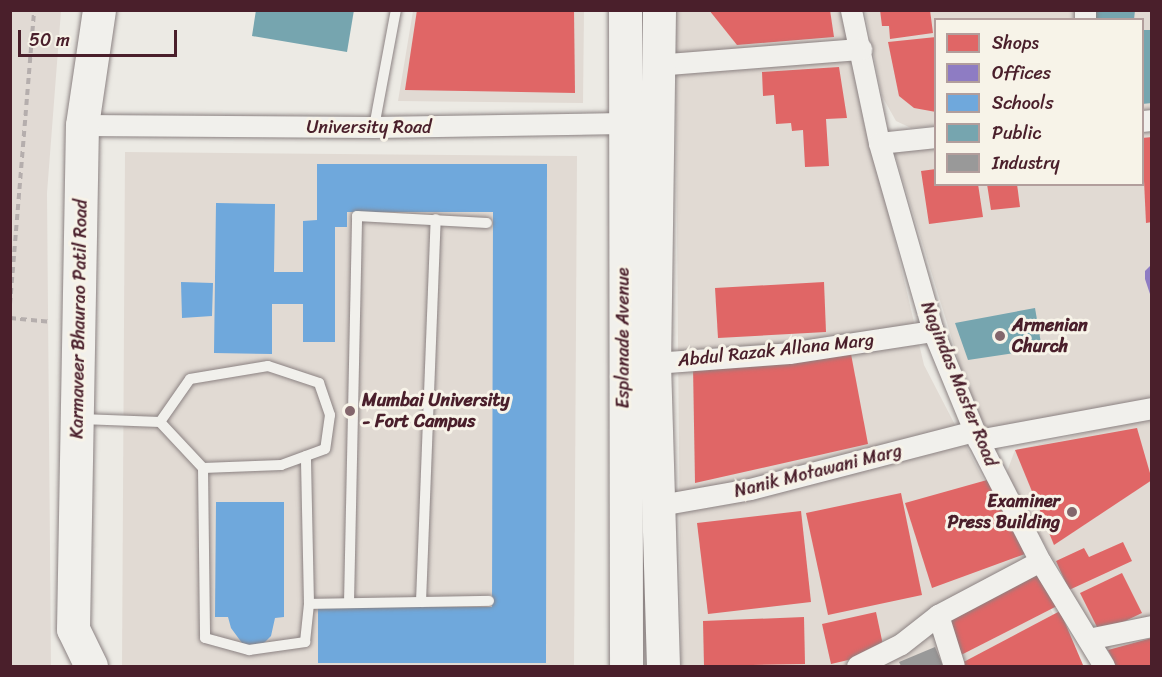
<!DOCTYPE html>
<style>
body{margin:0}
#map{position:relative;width:1162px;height:677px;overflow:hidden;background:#eceae4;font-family:Sriracha,sans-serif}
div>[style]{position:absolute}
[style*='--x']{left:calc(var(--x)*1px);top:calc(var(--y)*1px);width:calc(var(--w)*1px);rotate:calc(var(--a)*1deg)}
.built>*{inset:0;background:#e1dad3}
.green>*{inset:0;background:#e1dad4}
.shops>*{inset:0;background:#e06666}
.offices>*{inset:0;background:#8e7cc3}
.schools>*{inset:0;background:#6fa8dc}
.public>*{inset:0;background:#76a5af}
.industry>*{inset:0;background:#999}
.path>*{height:4px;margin-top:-2px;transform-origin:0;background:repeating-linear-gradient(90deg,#b5aead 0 6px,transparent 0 10.5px)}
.roads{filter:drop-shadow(0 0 2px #8b8282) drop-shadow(0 0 2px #8b8282)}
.service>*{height:10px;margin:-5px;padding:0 5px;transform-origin:5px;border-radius:5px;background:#f1f0ec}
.minor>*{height:21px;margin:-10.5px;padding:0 10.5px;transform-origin:10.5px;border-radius:10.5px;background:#f1f0ec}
.primary>*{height:33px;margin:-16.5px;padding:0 16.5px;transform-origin:16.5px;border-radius:16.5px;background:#f1f0ec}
.dots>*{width:16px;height:16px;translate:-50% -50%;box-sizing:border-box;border:3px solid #f7f3e8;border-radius:50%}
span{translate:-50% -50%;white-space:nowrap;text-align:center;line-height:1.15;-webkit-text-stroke:6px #f7f3e8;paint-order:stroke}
.street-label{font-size:18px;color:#4a1f2b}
.poi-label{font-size:18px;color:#4a1f2b;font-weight:700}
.left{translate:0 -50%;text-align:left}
.right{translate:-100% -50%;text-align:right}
.frame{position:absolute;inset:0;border:12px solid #4a1f2b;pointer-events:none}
.legend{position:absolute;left:934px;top:18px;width:210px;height:168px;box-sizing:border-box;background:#f7f3e8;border:2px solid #b29e9c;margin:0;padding:8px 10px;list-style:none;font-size:18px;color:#4a1f2b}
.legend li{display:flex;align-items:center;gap:12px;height:30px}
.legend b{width:30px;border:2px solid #b29e9c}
.scale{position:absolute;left:18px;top:30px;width:159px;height:27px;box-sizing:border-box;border:3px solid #4a1f2b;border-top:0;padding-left:8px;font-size:18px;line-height:21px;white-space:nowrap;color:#4a1f2b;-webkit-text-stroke:4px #f7f3e8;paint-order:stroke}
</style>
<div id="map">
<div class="built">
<div style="clip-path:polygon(413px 11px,584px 11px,583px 103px,398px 101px)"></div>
<div style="clip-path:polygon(675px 11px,841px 11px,924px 365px,1080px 666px,681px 666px)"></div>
<div style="clip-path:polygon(865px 11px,1151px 11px,1151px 115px,1143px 115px,1142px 20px,936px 20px,935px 126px,911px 128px,896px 121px,882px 96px)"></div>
<div style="clip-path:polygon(1143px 128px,1151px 128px,1151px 402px,980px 430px,894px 151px,935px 146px,936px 184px,1142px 184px)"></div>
<div style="clip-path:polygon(125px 152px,577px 156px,574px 666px,122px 666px)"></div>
<div style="clip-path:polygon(1151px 417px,1151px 666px,1116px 666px,1005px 477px,1015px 450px)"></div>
</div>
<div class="green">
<div style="clip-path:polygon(10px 11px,61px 11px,47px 193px,51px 666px,11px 666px)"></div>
</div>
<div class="shops">
<div style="clip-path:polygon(417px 10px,574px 10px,575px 93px,405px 90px)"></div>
<div style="clip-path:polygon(709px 10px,830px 10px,834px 37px,737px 45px)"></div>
<div style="clip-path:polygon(880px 10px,930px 10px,933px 33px,890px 39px,889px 26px,882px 26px)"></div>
<div style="clip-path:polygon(936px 37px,936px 112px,914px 108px,899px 96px,888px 42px)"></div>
<div style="clip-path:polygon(839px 67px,847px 118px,826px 119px,829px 166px,805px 167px,803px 130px,792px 131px,791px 123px,776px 124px,774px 95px,763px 96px,762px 72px)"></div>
<div style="clip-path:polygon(1152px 137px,1152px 222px,1146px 223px,1142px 138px)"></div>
<div style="clip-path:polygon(936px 169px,936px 184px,978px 184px,983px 217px,929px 224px,921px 171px)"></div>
<div style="clip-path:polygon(987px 184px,1017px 184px,1020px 207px,991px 210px)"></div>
<div style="clip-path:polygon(824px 282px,826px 332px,718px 338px,715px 288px)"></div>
<div style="clip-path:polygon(851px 354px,868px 444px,695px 483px,693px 366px)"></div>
<div style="clip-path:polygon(1137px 428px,1152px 480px,1054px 545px,1015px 450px)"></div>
<div style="clip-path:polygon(987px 480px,1025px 554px,932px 588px,905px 503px)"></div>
<div style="clip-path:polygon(901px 493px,922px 595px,828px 615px,806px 513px)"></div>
<div style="clip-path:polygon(801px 511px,811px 602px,708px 614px,697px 523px)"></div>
<div style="clip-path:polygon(1123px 542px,1132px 561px,1069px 590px,1056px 561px,1084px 548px,1089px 557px)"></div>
<div style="clip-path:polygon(1037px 567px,1057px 606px,961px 655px,941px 616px)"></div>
<div style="clip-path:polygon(1122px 573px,1142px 613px,1100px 633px,1080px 593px)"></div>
<div style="clip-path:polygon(1060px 611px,1083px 665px,956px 666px)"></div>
<div style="clip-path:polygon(876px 612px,883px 645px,878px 653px,831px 664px,822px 624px)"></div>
<div style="clip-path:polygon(804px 617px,805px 664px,704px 666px,703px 621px)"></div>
<div style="clip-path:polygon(1152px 638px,1152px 666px,1116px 666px,1108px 650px)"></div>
</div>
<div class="offices">
<div style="clip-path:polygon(1152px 264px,1152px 300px,1145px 279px,1145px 271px)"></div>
</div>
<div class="schools">
<div style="clip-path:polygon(317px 164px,547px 164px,546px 663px,318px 663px,318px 607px,492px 607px,493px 212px,347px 212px,347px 227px,335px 227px,335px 342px,303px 342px,303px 304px,272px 304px,272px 354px,214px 353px,216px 203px,275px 204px,274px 272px,303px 272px,303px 221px,317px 220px)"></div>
<div style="clip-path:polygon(181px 282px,213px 283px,212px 316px,182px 318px)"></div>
<div style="clip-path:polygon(216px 502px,284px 502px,284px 617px,275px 618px,271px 636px,263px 644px,253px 647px,242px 643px,231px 628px,228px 617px,215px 617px)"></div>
</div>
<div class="public">
<div style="clip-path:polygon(256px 10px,354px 10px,347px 52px,252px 36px)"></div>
<div style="clip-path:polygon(1091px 10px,1135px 10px,1134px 20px,1091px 20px)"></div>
<div style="clip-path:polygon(1142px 30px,1152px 30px,1152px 103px,1142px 104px)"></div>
<div style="clip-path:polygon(1035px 308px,1042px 349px,968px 360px,955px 323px)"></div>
</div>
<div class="industry">
<div style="clip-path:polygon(935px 647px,943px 666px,901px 666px,899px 662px)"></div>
</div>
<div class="path">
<div style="--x:10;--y:304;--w:295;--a:-85.3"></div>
<div style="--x:10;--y:318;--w:42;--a:5.4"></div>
</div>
<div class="roads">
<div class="service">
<div style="--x:374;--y:127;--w:119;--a:-79.4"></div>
<div style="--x:81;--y:419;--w:79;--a:2.2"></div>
<div style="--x:160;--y:422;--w:52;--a:-55.1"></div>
<div style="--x:190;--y:379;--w:79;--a:-9.5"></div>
<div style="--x:268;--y:366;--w:54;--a:18.4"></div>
<div style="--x:319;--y:383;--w:34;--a:71"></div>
<div style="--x:330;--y:415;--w:34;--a:98"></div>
<div style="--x:325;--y:449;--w:47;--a:160"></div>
<div style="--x:281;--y:465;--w:78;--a:177.8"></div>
<div style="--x:203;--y:468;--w:63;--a:-133.1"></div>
<div style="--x:203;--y:468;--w:170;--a:89.3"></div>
<div style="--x:205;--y:638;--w:46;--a:15.3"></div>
<div style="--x:249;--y:650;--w:57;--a:-8.1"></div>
<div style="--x:305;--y:642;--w:38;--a:-84"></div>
<div style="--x:309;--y:604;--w:148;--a:-91.2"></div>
<div style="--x:421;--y:602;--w:383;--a:-87.8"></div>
<div style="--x:349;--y:603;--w:387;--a:-88.8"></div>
<div style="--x:357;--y:216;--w:130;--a:3.1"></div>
<div style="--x:309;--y:604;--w:180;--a:-1"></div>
</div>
<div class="minor">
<div style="--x:851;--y:10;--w:136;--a:78.1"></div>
<div style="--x:879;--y:143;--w:196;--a:74"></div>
<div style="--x:933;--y:331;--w:118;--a:67.6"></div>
<div style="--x:978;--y:440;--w:136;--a:62.9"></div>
<div style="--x:1040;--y:561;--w:123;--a:58.6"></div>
<div style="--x:1085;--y:20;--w:10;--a:-90"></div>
<div style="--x:656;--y:65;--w:206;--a:-4.5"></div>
<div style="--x:1142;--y:121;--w:10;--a:-6"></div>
<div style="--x:82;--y:125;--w:292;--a:0.4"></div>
<div style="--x:374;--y:127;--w:263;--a:-0.9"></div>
<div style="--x:879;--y:143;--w:57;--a:-6"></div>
<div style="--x:654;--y:363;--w:135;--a:-4.2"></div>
<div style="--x:789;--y:353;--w:146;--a:-8.7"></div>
<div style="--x:978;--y:440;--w:177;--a:-10.4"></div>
<div style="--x:660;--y:505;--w:91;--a:-10.1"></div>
<div style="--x:750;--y:489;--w:231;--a:-14.5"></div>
<div style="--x:938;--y:615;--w:53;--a:72.6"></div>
<div style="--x:1088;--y:639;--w:65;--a:-11.5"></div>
<div style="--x:857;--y:666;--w:49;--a:-26.6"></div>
<div style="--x:901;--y:644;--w:47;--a:-38.1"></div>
<div style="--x:938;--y:615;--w:115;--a:-27.9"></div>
</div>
<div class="primary">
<div style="--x:625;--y:10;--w:656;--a:89.91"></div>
<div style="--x:659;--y:10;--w:353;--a:90.8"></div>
<div style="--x:654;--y:363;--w:303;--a:88.3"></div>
<div style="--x:91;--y:666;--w:41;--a:-115.9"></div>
<div style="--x:73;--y:629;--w:504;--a:-88.98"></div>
<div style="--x:82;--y:125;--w:116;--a:-81.6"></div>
</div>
</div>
<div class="dots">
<div style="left:1000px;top:336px;background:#83666c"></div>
<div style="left:350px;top:411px;background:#83666c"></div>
<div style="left:1072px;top:512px;background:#83666c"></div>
</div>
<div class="street-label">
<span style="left:369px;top:127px">University Road</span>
<span style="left:79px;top:319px;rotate:-89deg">Karmaveer Bhaurao Patil Road</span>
<span style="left:623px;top:338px;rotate:-90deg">Esplanade Avenue</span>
<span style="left:776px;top:350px;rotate:-6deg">Abdul Razak Allana Marg</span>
<span style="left:959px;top:384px;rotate:68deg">Nagindas Master Road</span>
<span style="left:818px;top:471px;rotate:-14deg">Nanik Motawani Marg</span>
</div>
<div class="poi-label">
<span class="left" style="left:1012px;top:336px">Armenian<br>Church</span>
<span class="left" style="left:362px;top:411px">Mumbai University<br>- Fort Campus</span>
<span class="right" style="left:1060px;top:512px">Examiner<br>Press Building</span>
</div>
<div class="frame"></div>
<ul class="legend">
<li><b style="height:16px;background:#e06666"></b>Shops</li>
<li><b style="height:16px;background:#8e7cc3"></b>Offices</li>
<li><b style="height:16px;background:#6fa8dc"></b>Schools</li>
<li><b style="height:16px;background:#76a5af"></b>Public</li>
<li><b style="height:16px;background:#999"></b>Industry</li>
</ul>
<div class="scale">50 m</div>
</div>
